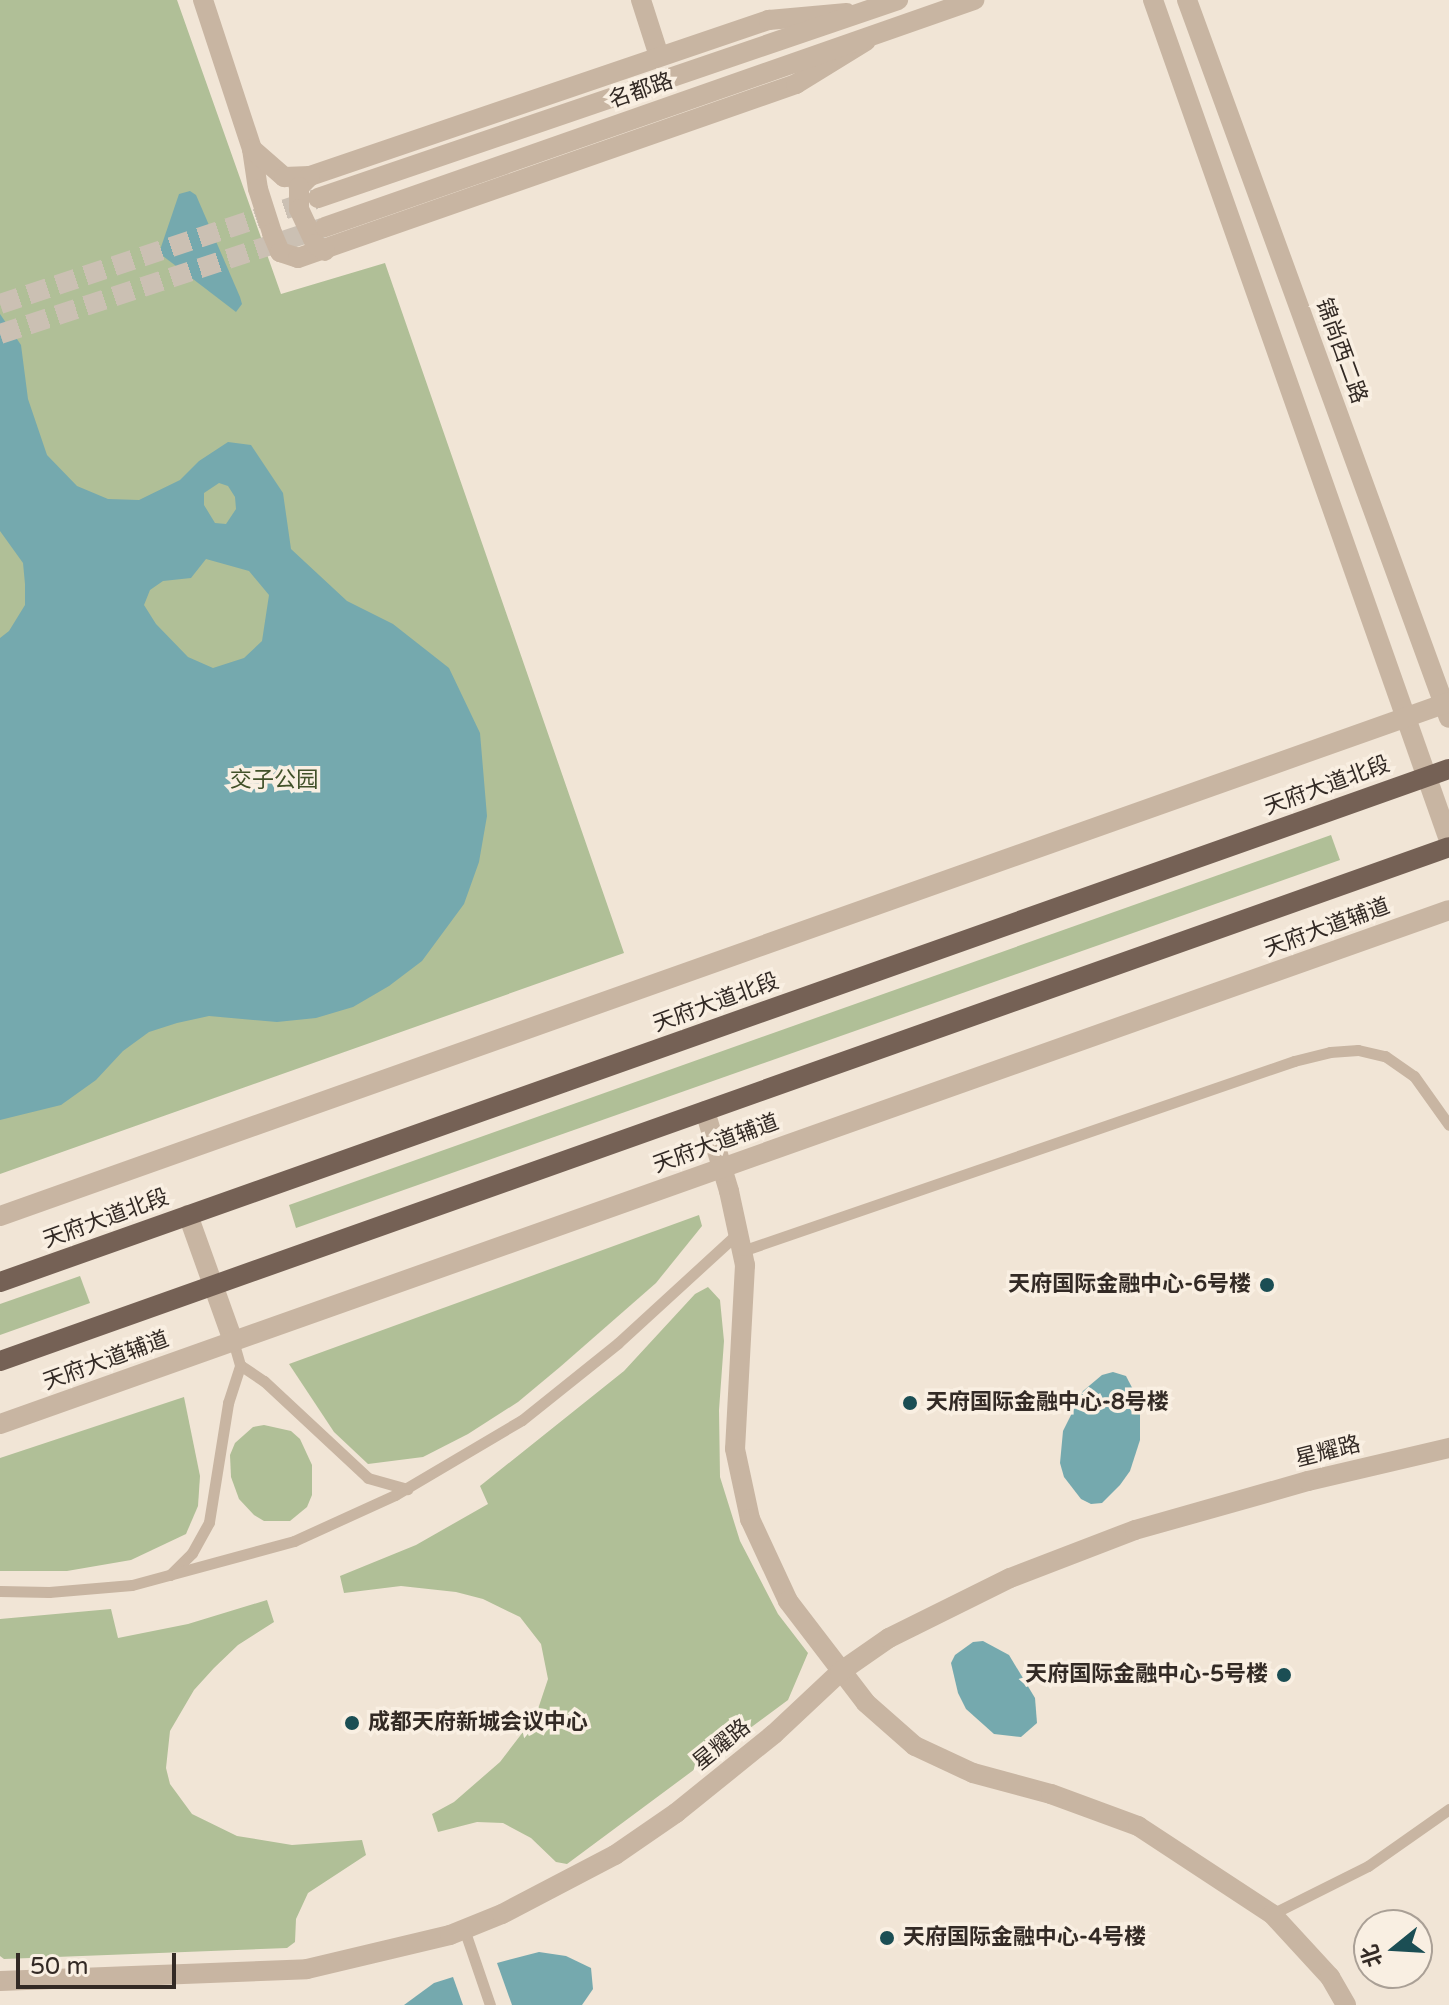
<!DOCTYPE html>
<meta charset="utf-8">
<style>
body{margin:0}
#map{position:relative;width:1449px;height:2005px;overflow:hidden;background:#f1e5d6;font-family:"Varela Round","Noto Sans SC",sans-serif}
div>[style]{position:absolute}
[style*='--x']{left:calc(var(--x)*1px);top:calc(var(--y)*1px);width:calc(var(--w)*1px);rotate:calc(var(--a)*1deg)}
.green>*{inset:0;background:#b0bf97}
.water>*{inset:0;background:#75a9ae}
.tertiary-tunnel>*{height:20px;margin-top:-10px;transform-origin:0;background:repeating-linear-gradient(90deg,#cbc0b3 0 20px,transparent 0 30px)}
.service>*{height:11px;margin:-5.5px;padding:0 5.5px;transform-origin:5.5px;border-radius:5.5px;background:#c8b5a2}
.minor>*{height:20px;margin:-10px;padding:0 10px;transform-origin:10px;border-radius:10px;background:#c8b5a2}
.tertiary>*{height:20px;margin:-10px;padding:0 10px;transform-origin:10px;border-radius:10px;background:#c8b5a2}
.primary>*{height:20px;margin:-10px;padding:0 10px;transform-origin:10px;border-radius:10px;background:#756155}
.dots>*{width:22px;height:22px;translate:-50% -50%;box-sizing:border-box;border:4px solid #f9efe2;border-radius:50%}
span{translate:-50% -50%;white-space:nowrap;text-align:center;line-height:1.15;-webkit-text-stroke:7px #f9efe2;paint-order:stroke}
.street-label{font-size:22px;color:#332a25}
.park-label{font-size:22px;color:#415129}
.poi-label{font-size:22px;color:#332a25;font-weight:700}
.right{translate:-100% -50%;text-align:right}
.left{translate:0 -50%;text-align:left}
.north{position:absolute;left:1353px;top:1909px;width:80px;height:80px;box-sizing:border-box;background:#f9efe2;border:2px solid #aaa096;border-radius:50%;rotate:252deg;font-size:22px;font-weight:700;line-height:32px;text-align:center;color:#332a25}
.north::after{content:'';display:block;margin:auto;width:28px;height:36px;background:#1b4e54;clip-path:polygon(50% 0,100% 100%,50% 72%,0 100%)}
.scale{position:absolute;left:16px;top:1953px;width:160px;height:36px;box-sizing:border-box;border:4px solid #332a25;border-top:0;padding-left:10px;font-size:24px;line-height:28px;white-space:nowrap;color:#332a25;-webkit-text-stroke:6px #f9efe2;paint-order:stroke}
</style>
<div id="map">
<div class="green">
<div style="clip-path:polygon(0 0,177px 0,281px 294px,385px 263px,624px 953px,0 1174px)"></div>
<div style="clip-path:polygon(1331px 835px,1340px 860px,296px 1228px,289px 1205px)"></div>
<div style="clip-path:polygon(699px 1215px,702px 1226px,656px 1283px,560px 1367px,518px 1402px,468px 1434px,423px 1457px,368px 1464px,334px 1432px,289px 1364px)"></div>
<div style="clip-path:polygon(80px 1276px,90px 1303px,0 1335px,0 1304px)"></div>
<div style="clip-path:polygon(708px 1287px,720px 1300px,724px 1341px,719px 1410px,720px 1477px,740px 1541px,778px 1614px,808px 1653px,788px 1700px,567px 1864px,556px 1862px,531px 1838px,503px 1823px,477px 1822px,438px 1832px,432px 1814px,454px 1802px,500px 1762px,536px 1715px,548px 1679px,541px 1644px,520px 1617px,483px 1599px,456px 1592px,401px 1586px,344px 1593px,340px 1576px,416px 1545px,488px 1504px,480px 1486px,624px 1371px,695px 1294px)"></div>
<div style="clip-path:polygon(184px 1397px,200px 1476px,198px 1506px,186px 1534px,131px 1560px,67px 1571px,0 1571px,0 1458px)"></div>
<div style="clip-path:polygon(264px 1425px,291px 1431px,300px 1439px,312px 1465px,312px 1495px,307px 1507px,290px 1521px,264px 1521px,254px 1515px,239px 1499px,231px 1477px,230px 1455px,235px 1443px,253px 1427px)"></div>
<div style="clip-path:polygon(267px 1600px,274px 1622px,238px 1645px,214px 1668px,194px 1690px,170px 1731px,166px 1768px,170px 1784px,192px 1814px,237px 1836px,292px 1845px,362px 1840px,366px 1855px,308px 1893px,296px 1919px,295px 1942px,287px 1948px,4px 1959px,0 1956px,0 1619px,111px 1609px,118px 1638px,188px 1624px)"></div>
</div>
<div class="water">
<div style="clip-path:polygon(190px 191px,196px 195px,240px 297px,242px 304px,236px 312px,159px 253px,179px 194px)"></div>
<div style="clip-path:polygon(evenodd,0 314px,21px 345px,28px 399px,47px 455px,77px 486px,108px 499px,139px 500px,180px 480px,199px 461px,228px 442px,251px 445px,283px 493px,291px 549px,347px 601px,393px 624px,449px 668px,480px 733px,487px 816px,479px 862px,464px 904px,422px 961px,389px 986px,353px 1007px,316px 1018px,277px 1022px,209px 1016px,177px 1023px,149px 1032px,123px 1051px,96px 1080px,61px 1105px,0 1120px,0 638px,9px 631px,25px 605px,25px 584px,23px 563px,0 531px,0 314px,219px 483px,228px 486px,235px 497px,236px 509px,226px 524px,215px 523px,204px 505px,204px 493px,219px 483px,0 314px,206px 559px,249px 571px,269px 595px,262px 641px,244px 658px,213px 668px,188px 657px,156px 624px,144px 605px,150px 590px,163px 581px,191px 578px,206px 559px)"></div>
<div style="clip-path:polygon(1113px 1372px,1126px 1376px,1140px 1403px,1140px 1440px,1130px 1471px,1120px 1485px,1102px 1503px,1091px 1504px,1081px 1499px,1064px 1477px,1060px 1463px,1063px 1431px,1083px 1391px,1102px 1375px)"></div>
<div style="clip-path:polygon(983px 1641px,1009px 1655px,1035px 1698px,1037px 1723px,1021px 1737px,994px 1734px,966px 1709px,958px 1693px,951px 1663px,955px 1655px,973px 1642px)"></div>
<div style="clip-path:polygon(539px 1952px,566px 1956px,591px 1968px,593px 1989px,582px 2005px,512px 2005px,497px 1963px)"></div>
<div style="clip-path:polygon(453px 1977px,463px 2005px,404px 2005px,434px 1983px)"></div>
</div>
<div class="tertiary-tunnel">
<div style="--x:0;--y:304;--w:332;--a:-18.4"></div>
<div style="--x:0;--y:334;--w:340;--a:-18.2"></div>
</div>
<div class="service">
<div style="--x:742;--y:1251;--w:584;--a:-18.99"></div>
<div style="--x:1294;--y:1061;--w:37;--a:-14"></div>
<div style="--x:1330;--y:1052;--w:28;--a:-4"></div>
<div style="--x:1358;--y:1050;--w:28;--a:13"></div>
<div style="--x:1385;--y:1056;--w:35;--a:35"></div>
<div style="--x:1414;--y:1076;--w:60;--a:54.5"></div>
<div style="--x:240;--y:1365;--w:29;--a:34"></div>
<div style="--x:264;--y:1381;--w:142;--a:43"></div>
<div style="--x:368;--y:1478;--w:41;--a:15.8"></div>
<div style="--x:170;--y:1575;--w:31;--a:-45"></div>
<div style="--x:192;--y:1553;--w:35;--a:-61"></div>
<div style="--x:209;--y:1522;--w:121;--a:-80.9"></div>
<div style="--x:228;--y:1403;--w:40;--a:-72"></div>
<div style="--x:240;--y:1365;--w:25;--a:-106"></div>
<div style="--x:0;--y:1591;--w:49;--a:1.2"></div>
<div style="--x:49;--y:1592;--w:83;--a:-4.8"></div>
<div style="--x:132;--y:1585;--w:168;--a:-15.2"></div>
<div style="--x:294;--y:1541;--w:111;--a:-24.5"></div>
<div style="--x:395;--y:1495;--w:147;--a:-30.6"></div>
<div style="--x:522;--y:1420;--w:123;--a:-38.7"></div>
<div style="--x:618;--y:1343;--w:163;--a:-42.5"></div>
<div style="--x:1272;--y:1914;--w:107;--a:-26.6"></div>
<div style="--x:1368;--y:1866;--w:99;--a:-35.1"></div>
<div style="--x:464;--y:1929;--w:80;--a:71.1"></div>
</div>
<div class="minor">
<div style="--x:203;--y:0;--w:157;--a:71.8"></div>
<div style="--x:252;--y:149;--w:40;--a:81.5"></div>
<div style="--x:258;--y:189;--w:46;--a:72.3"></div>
<div style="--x:272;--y:233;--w:21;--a:67"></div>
<div style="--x:280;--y:252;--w:19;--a:18"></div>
<div style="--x:298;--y:258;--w:528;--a:-19.26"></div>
<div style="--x:796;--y:84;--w:82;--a:-31.6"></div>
<div style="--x:641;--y:0;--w:59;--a:72.2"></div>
<div style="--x:252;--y:149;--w:43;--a:41.2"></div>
<div style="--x:284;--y:177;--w:26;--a:-2"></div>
<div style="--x:310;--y:176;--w:485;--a:-18.8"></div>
<div style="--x:769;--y:20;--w:78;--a:-5.1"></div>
<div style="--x:310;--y:176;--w:16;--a:135"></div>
<div style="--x:299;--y:187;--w:22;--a:90"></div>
<div style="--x:299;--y:209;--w:38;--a:65"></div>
<div style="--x:315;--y:244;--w:12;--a:35"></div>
<div style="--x:705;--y:1111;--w:84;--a:73.3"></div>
<div style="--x:729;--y:1191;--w:76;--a:77.8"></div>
<div style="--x:745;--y:1265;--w:184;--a:93.1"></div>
<div style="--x:735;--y:1449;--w:72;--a:77.9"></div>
<div style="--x:750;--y:1519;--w:90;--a:65.1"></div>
<div style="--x:788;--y:1601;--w:128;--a:52.6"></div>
<div style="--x:866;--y:1703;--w:65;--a:41.3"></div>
<div style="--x:915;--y:1746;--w:64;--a:25"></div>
<div style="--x:973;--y:1773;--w:81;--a:15.1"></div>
<div style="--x:1051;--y:1794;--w:93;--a:20.2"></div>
<div style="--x:1138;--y:1826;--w:160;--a:33.3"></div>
<div style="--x:1272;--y:1914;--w:86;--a:47.4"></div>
<div style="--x:1330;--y:1977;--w:32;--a:60"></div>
<div style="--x:0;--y:1981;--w:307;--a:-2.2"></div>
<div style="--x:307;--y:1969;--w:147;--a:-13.4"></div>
<div style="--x:450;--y:1935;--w:56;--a:-22"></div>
<div style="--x:502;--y:1914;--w:127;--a:-27.6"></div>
<div style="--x:615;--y:1855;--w:74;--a:-34.5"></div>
<div style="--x:676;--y:1813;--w:126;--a:-38.9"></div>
<div style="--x:774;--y:1734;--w:91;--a:-43.2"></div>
<div style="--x:840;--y:1672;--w:60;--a:-34.8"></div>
<div style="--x:889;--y:1638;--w:135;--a:-26.4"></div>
<div style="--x:1010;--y:1578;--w:134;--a:-21"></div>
<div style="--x:1135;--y:1530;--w:180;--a:-15.8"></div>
<div style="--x:1308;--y:1481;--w:145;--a:-13.2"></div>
</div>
<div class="tertiary">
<div style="--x:1153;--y:0;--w:891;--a:70.59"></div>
<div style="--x:1187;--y:0;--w:764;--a:69.95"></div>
<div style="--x:318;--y:198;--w:613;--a:-18.85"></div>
<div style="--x:325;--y:227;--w:688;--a:-19.28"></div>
<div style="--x:188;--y:1215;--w:134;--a:70.3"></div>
<div style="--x:0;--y:1216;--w:1537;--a:-19.53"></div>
<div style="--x:0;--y:1424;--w:1537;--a:-19.53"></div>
</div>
<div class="primary">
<div style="--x:0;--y:1282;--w:1537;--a:-19.5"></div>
<div style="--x:0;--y:1361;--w:1537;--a:-19.53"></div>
</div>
<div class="dots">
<div style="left:1267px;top:1285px;background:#1b4e54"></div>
<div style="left:910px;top:1403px;background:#1b4e54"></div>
<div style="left:1284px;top:1675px;background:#1b4e54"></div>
<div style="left:352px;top:1723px;background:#1b4e54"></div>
<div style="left:887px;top:1938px;background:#1b4e54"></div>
</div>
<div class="street-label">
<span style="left:641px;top:91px;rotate:-19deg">名都路</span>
<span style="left:1341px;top:351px;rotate:70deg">锦尚西二路</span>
<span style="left:1327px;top:786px;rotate:-20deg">天府大道北段</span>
<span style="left:1327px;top:928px;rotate:-20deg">天府大道辅道</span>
<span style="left:716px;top:1003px;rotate:-20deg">天府大道北段</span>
<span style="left:716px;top:1144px;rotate:-20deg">天府大道辅道</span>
<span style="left:106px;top:1219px;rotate:-20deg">天府大道北段</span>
<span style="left:106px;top:1361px;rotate:-20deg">天府大道辅道</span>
<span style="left:1328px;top:1452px;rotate:-14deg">星耀路</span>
<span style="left:722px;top:1745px;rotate:-39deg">星耀路</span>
</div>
<div class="park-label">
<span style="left:274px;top:781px">交子公园</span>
</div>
<div class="poi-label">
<span class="right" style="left:1251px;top:1285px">天府国际金融中心-6号楼</span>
<span class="left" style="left:926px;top:1403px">天府国际金融中心-8号楼</span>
<span class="right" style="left:1268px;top:1675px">天府国际金融中心-5号楼</span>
<span class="left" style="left:368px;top:1723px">成都天府新城会议中心</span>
<span class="left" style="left:903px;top:1938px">天府国际金融中心-4号楼</span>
</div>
<div class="north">北</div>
<div class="scale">50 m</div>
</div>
